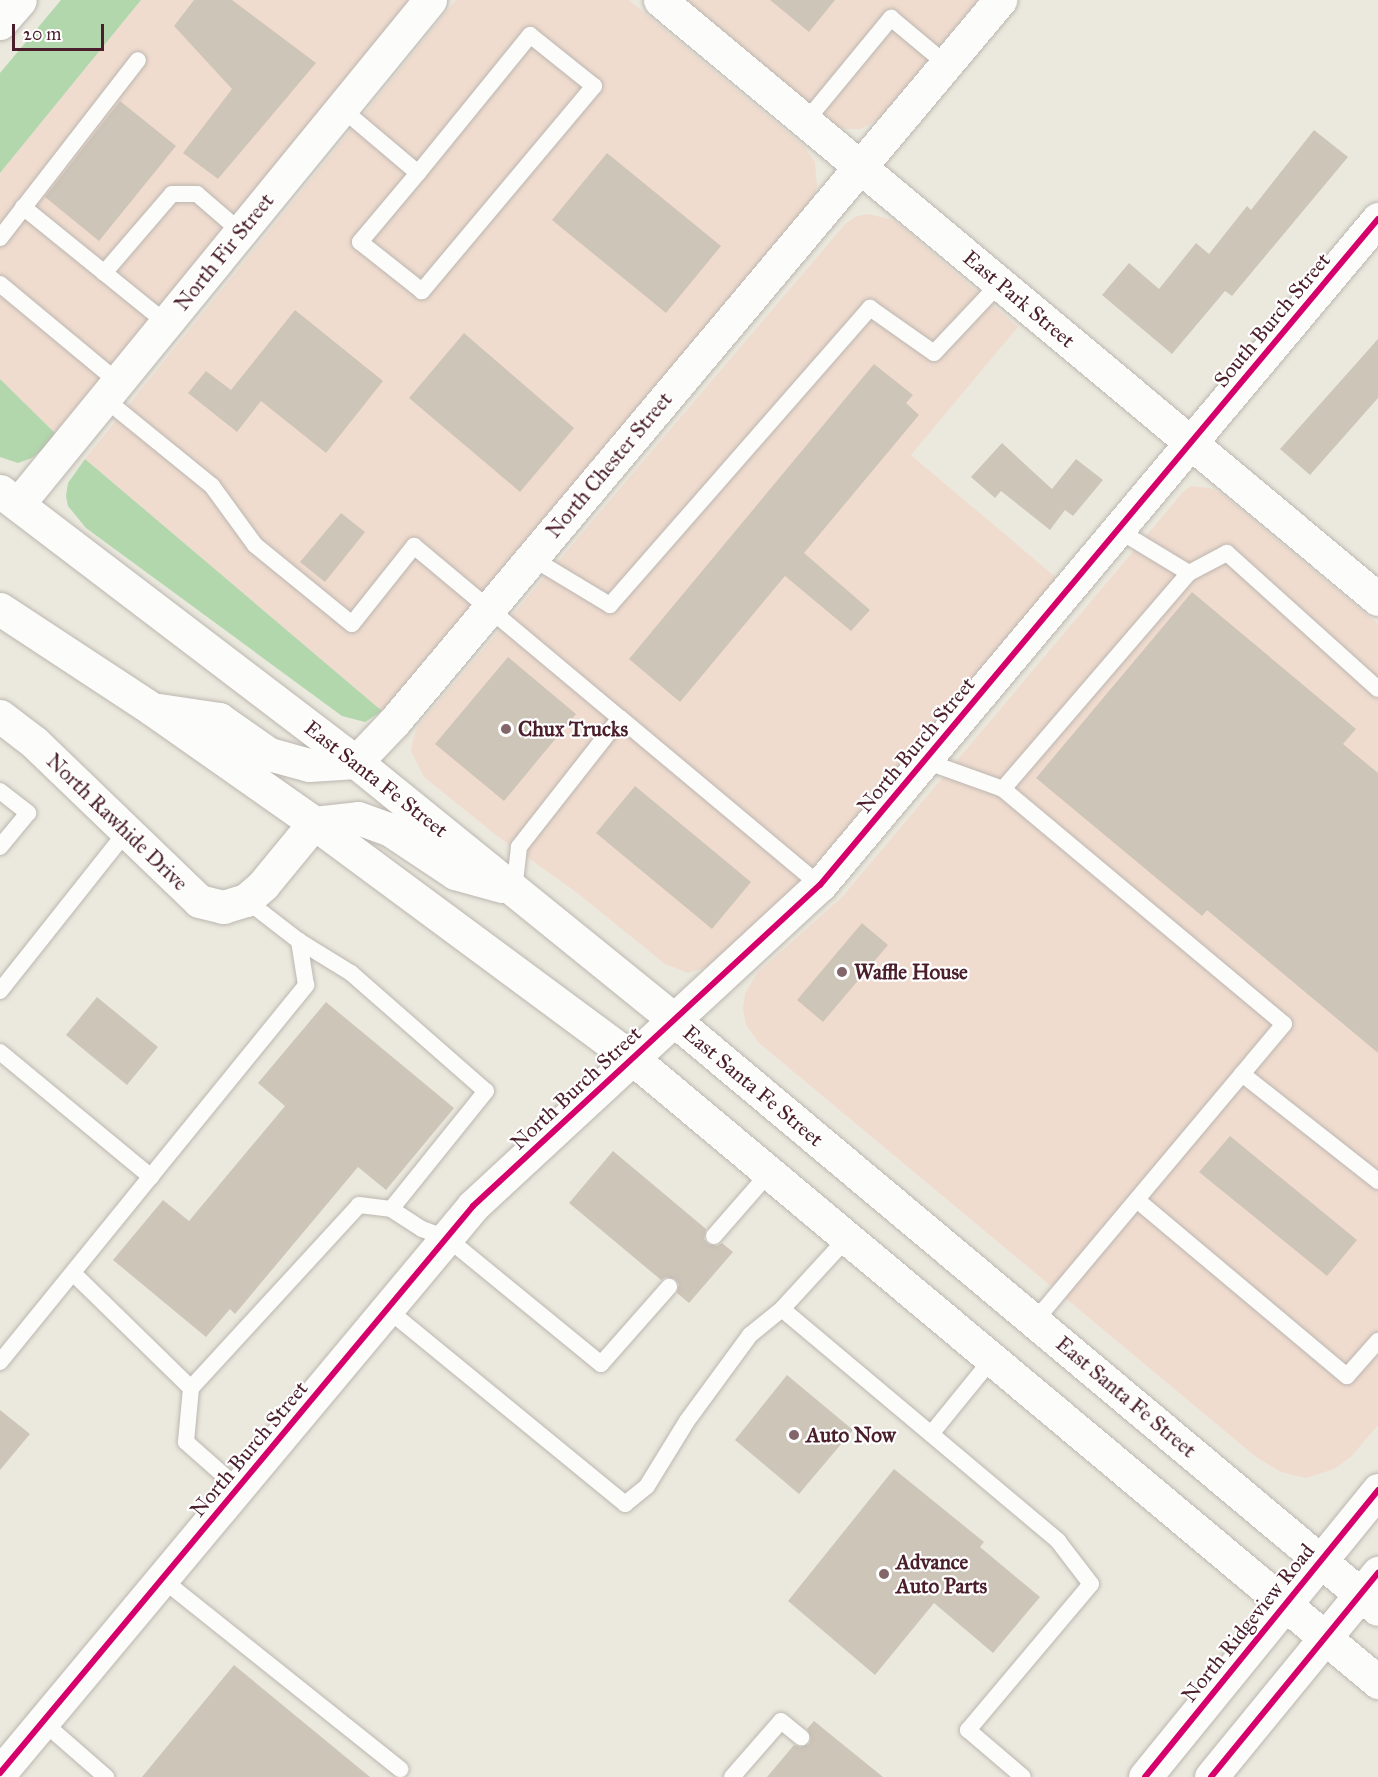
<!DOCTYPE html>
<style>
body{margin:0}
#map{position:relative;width:1378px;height:1777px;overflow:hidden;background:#ebe9de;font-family:"IM FELL Great Primer",serif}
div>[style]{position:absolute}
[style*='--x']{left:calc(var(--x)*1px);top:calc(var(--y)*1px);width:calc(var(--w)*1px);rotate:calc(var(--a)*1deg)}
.built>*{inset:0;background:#f0dccf}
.green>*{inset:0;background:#b2d7ac}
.building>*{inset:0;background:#cec5b9}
.roads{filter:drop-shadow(0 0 2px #bcb6b0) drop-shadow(0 0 2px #bcb6b0)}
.service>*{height:16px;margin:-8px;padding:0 8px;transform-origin:8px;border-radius:8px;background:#fcfcfa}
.minor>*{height:33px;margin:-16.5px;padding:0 16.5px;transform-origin:16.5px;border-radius:16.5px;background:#fcfcfa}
.tertiary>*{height:33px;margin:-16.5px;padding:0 16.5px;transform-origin:16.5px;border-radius:16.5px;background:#fcfcfa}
.secondary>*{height:33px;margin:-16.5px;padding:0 16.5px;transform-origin:16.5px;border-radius:16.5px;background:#fcfcfa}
.primary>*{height:33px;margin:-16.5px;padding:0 16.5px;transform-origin:16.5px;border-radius:16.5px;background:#fcfcfa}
.motorway>*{height:33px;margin:-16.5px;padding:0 16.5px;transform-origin:16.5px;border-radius:16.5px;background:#fcfcfa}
.cycleway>*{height:6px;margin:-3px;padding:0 3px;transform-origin:3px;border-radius:3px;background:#d6006c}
.dots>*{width:16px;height:16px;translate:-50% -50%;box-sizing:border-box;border:3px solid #fff;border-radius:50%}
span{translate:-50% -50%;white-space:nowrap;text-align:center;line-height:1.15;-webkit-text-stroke:4.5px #fff;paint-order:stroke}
.street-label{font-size:21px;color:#4a1f2b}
.poi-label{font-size:21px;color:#4a1f2b;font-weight:700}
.left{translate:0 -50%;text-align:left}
.scale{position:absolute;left:12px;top:24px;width:92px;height:27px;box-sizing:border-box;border:3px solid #4a1f2b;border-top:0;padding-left:8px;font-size:18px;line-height:21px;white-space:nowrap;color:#4a1f2b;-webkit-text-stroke:4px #fff;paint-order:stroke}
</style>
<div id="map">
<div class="built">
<div style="clip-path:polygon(141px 0,411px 0,58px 436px,0 379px,0 173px)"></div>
<div style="clip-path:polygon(456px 0,629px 0,804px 146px,815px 162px,817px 187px,814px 197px,382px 711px,85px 459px)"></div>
<div style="clip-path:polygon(687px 0,978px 0,880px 118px,861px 129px,846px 129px,833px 124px)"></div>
<div style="clip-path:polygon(868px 214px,890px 219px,900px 225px,1018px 327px,911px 455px,1059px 580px,795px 888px,713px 965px,688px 973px,665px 964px,576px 892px,496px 835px,424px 777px,411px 751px,413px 739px,418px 726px,845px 224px,857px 216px)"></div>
<div style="clip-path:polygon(1191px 486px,1210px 488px,1221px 493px,1378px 624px,1378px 1425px,1351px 1457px,1334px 1469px,1306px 1478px,1281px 1472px,1256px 1457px,759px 1043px,746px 1025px,743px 1009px,745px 994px,757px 973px,842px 897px,1183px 492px)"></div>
</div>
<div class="green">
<div style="clip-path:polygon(61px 0,141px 0,0 173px,0 73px)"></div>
<div style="clip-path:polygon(0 379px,58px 436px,32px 458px,18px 463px,0 457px)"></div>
<div style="clip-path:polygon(85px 459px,382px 711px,365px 722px,342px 716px,86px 528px,68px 506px,66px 496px,68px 483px)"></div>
</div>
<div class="building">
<div style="clip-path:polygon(194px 0,232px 0,316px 63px,218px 179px,183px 153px,232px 89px,174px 26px)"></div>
<div style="clip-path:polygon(770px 0,835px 0,809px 32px)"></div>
<div style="clip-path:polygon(120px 101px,176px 146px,99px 241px,45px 197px)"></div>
<div style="clip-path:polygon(1314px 130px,1348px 157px,1232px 296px,1225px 291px,1172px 354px,1102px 295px,1129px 263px,1159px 289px,1196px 243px,1209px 254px,1247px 206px,1251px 210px)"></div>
<div style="clip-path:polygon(607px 153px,721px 246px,666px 313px,552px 220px)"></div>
<div style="clip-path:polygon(295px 310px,383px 381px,326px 453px,261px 401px,237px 432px,188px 393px,206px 371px,231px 390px)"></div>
<div style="clip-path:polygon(464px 333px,574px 428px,520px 492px,409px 398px)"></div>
<div style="clip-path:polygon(1378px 339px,1378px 398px,1310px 475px,1280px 449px)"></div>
<div style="clip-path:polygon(874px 364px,913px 395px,906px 403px,919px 415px,804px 553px,870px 610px,851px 631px,785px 576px,680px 702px,629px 659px)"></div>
<div style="clip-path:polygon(1002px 443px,1052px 489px,1076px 459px,1103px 480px,1073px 516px,1065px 510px,1050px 530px,1001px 491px,995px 498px,971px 477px)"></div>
<div style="clip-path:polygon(341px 513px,365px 532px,325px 582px,300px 562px)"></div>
<div style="clip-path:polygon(1192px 592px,1356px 729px,1343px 744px,1378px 773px,1378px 1053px,1207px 910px,1202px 916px,1036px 778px)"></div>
<div style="clip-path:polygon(508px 657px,576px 714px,504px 801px,435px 744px)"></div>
<div style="clip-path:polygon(635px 786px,751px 882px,712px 929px,596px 833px)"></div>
<div style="clip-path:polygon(862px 923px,888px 945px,823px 1022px,797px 1000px)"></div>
<div style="clip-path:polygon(97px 997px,158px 1047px,127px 1085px,66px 1035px)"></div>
<div style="clip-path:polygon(326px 1002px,454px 1108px,386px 1190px,358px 1167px,235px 1314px,230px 1309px,206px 1337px,113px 1260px,163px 1200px,189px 1221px,285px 1106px,258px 1083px)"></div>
<div style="clip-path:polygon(1230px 1136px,1357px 1240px,1327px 1276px,1199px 1172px)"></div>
<div style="clip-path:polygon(613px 1151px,706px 1229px,704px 1239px,708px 1244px,717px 1246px,722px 1243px,733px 1252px,689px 1303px,677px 1293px,679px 1284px,675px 1279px,666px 1277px,661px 1280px,569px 1203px)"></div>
<div style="clip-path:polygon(787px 1375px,853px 1430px,799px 1494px,735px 1440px)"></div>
<div style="clip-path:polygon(0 1410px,30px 1434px,0 1470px)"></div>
<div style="clip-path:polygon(894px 1469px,984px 1542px,980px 1547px,1040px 1597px,993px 1653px,934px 1603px,875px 1675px,788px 1601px)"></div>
<div style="clip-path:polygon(234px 1665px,370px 1777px,142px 1777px)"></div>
<div style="clip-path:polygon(814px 1721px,883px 1777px,767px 1777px,794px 1745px,800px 1747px,809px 1744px,811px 1738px,807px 1729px)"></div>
</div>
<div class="roads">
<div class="service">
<div style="--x:341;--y:108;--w:101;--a:40.2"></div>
<div style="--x:418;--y:173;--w:178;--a:-50.9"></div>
<div style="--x:530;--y:35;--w:82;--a:38.6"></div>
<div style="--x:594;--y:86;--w:268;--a:130"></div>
<div style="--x:422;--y:291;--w:79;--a:-141.7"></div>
<div style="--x:360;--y:242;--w:90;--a:-50"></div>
<div style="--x:806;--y:121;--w:134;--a:-50.5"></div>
<div style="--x:891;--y:18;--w:72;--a:39.9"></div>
<div style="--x:23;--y:207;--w:184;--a:39"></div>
<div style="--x:0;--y:238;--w:225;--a:-52.2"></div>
<div style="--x:104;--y:273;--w:104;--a:-49.3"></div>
<div style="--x:172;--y:194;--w:25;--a:0"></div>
<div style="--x:197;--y:194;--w:58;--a:40.8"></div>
<div style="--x:0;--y:284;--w:153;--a:39.7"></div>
<div style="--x:105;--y:399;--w:138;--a:39.1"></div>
<div style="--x:212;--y:486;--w:73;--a:53.9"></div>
<div style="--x:255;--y:545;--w:125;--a:39.2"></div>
<div style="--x:352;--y:624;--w:100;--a:-51.5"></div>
<div style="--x:414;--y:546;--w:268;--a:39.9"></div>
<div style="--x:620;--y:718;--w:164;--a:128.1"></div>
<div style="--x:519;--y:847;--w:43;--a:96.6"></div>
<div style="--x:1118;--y:530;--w:83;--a:31.2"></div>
<div style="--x:1189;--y:573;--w:43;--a:-27.8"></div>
<div style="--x:1227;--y:553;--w:203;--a:42"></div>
<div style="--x:532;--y:558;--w:91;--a:31.1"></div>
<div style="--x:610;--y:605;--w:395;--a:-48.8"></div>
<div style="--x:870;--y:308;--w:78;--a:35.1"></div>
<div style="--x:934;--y:353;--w:96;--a:-46.7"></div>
<div style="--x:620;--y:718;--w:261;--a:39.9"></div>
<div style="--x:925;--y:761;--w:83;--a:19.7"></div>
<div style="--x:1003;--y:789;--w:366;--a:39.9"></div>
<div style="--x:1284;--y:1024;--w:389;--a:130"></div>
<div style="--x:1003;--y:789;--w:285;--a:-49.3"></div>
<div style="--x:0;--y:791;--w:36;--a:38"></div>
<div style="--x:28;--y:813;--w:44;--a:129.5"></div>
<div style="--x:299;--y:941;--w:61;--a:31.6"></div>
<div style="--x:351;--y:973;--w:179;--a:41.2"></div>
<div style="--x:486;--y:1091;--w:151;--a:128.8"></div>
<div style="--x:391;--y:1209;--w:37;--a:33"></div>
<div style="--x:422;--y:1229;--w:27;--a:20"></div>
<div style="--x:447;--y:1238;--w:199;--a:39.3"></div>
<div style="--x:601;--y:1364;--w:103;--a:-48.6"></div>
<div style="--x:0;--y:991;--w:203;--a:-51.6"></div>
<div style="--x:0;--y:1052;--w:196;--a:39.6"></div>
<div style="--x:1242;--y:1074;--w:173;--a:38.2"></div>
<div style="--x:1137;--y:1200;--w:274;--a:40"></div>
<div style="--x:1347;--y:1376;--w:47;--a:-48.5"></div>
<div style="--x:714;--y:1236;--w:84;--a:-48.9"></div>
<div style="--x:73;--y:1273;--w:165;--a:44.3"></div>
<div style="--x:191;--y:1388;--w:54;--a:95.3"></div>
<div style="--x:186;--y:1442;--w:69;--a:41.5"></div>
<div style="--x:387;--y:1309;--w:308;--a:39.3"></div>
<div style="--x:625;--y:1504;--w:28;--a:-39"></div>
<div style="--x:647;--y:1486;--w:76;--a:-58.4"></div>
<div style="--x:687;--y:1421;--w:107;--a:-53.8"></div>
<div style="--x:750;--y:1335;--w:41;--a:-39.1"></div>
<div style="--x:782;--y:1309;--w:96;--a:-47.5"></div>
<div style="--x:782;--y:1309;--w:361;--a:40"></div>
<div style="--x:1058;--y:1541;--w:54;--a:52.5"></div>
<div style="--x:1091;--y:1584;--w:191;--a:130.1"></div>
<div style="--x:968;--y:1730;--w:72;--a:40.5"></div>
<div style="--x:0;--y:1362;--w:486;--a:-50.9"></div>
<div style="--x:306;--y:985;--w:45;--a:-99"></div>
<div style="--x:299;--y:941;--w:67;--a:-142.3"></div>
<div style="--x:191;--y:1388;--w:248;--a:-47.4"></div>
<div style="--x:359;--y:1205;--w:32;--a:7"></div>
<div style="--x:931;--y:1434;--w:97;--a:-50.9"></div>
<div style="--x:162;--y:1579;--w:305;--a:38.6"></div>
<div style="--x:43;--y:1722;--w:84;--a:41.1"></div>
<div style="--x:732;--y:1777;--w:74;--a:-48.8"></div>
<div style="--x:781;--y:1721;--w:26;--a:39"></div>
</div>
<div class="minor">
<div style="--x:660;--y:0;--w:935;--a:39.84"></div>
<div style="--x:356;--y:762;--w:55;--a:-46.5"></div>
<div style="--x:394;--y:722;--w:943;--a:-49.99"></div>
<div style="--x:0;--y:1773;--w:738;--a:-50.16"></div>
<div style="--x:473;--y:1206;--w:473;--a:-42.8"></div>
<div style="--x:820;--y:885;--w:869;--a:-50.04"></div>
</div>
<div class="tertiary">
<div style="--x:18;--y:504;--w:651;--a:-50.74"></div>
<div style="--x:0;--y:716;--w:43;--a:37.4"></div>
<div style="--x:34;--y:742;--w:229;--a:43.9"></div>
<div style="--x:199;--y:901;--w:25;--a:14"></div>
<div style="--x:223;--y:907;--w:24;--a:-17"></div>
<div style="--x:246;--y:900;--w:23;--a:-41"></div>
<div style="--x:263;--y:885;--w:80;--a:-50.6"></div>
</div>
<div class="secondary">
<div style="--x:1145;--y:1777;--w:370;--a:-50.9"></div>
<div style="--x:1211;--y:1777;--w:264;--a:-50.7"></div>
</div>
<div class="primary">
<div style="--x:0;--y:491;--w:447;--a:37.3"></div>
<div style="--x:356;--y:762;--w:408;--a:39"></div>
<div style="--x:673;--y:1019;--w:919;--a:39.93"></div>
<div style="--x:0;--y:609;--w:182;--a:33.3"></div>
<div style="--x:152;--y:709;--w:198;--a:35.1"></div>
<div style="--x:314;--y:823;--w:395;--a:36.5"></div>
<div style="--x:632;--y:1058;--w:973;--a:39.91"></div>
<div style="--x:159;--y:710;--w:61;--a:8.5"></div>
<div style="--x:219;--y:719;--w:61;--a:35"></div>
<div style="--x:269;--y:754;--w:41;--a:15.4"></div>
<div style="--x:309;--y:765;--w:47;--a:-3.7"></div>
<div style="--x:314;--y:823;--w:44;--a:-6.5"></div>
<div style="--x:358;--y:818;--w:33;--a:20"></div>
<div style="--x:389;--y:829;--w:79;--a:33.7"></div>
<div style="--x:455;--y:873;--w:49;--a:15.5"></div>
</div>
<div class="motorway">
<div style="--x:0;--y:23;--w:30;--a:-49"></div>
</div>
</div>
<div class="cycleway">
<div style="--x:0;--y:1773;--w:738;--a:-50.16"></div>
<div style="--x:473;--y:1206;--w:473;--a:-42.8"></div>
<div style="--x:820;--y:885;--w:869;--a:-50.04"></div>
<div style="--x:1145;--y:1777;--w:370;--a:-50.9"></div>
<div style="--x:1211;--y:1777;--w:264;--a:-50.7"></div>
</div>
<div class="dots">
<div style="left:506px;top:729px;background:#82666a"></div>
<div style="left:842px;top:972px;background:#82666a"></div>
<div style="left:794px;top:1435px;background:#82666a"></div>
<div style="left:884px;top:1574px;background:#82666a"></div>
</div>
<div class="street-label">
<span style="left:224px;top:252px;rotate:-51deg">North Fir Street</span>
<span style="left:1019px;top:299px;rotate:40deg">East Park Street</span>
<span style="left:1272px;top:320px;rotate:-50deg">South Burch Street</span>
<span style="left:609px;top:465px;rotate:-50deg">North Chester Street</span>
<span style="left:916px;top:745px;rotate:-50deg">North Burch Street</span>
<span style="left:376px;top:779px;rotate:38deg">East Santa Fe Street</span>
<span style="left:117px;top:822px;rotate:44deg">North Rawhide Drive</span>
<span style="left:753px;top:1086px;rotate:40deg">East Santa Fe Street</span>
<span style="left:576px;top:1088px;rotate:-43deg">North Burch Street</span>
<span style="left:1126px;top:1397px;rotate:40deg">East Santa Fe Street</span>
<span style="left:249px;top:1449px;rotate:-50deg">North Burch Street</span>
<span style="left:1248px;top:1623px;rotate:-51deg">North Ridgeview Road</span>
</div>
<div class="poi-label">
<span class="left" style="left:518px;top:729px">Chux Trucks</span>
<span class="left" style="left:854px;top:972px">Waffle House</span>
<span class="left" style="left:806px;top:1435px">Auto Now</span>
<span class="left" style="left:896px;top:1574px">Advance<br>Auto Parts</span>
</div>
<div class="scale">20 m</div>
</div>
